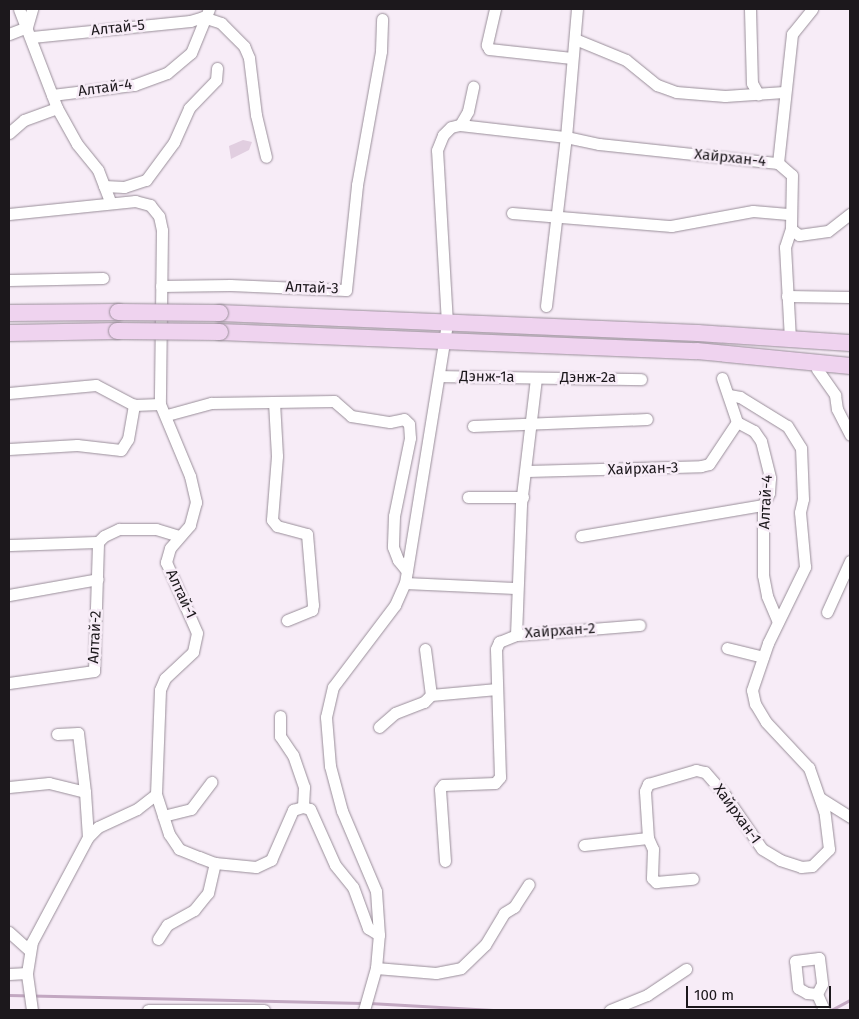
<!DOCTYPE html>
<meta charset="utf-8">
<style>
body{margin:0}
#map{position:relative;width:859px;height:1019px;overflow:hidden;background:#f7ecf7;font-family:"Fira Sans",sans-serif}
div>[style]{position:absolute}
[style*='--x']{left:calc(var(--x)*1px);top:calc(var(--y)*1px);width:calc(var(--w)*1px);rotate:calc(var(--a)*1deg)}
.green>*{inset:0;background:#e1cee0}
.stream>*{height:3px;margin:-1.5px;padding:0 1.5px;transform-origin:1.5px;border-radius:1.5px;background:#c2a7c1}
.roads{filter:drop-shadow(0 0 1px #998e99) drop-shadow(0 0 1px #998e99)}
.street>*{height:11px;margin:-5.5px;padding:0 5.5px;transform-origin:5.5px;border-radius:5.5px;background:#fff}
.secondary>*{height:16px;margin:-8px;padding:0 8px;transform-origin:8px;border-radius:8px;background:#efd3ef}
.bridges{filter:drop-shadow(0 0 1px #998e99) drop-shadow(0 0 1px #998e99)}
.secondary-bridge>*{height:16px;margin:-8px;padding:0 8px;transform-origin:8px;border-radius:8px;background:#efd3ef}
span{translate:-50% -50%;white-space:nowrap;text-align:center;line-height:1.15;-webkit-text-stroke:5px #f7ecf7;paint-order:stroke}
.street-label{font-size:15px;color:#1c181c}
.frame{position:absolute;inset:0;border:10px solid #1c181c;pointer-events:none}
.scale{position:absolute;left:686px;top:986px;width:145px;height:22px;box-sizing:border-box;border:2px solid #1c181c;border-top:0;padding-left:6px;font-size:15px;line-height:18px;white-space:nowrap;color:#1c181c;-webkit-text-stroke:4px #f7ecf7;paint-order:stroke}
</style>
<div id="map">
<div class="green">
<div style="clip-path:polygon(243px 140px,252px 142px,249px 150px,231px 159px,229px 146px)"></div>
</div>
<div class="stream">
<div style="--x:9;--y:995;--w:354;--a:1.3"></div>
<div style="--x:369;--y:1003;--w:124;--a:3.2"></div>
<div style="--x:831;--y:1010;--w:21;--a:-28"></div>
</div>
<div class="roads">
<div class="street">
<div style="--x:19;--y:9;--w:106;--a:69"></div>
<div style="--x:57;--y:108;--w:41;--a:60.9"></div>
<div style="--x:77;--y:144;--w:33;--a:51"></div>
<div style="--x:98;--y:170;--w:34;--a:69"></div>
<div style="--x:495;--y:9;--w:37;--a:103"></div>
<div style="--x:487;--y:45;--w:4;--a:63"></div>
<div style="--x:489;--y:49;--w:83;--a:6.2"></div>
<div style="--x:750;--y:9;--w:74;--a:88.5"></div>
<div style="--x:752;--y:83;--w:13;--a:61"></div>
<div style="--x:203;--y:17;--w:19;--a:18"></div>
<div style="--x:221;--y:23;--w:33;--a:45"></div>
<div style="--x:244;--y:46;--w:13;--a:67"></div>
<div style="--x:249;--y:58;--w:57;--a:83"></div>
<div style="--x:256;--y:115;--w:43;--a:76.6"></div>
<div style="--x:9;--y:34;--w:19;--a:-21"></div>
<div style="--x:27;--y:27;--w:19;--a:-74"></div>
<div style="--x:32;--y:37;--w:159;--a:-5.8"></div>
<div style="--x:190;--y:21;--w:14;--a:-17"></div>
<div style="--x:575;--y:39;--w:55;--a:22.4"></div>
<div style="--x:626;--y:60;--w:40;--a:39"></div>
<div style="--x:657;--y:85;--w:20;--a:20"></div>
<div style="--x:676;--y:92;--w:49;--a:4.7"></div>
<div style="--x:725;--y:96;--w:59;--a:-3.9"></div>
<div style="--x:52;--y:95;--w:83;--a:-7"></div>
<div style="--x:134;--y:85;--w:35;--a:-20"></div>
<div style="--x:167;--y:73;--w:31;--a:-40"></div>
<div style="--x:191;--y:53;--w:48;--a:-67.8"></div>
<div style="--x:460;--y:125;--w:107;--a:6.5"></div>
<div style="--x:566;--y:137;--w:34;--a:12"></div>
<div style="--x:599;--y:144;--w:180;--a:6.1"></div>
<div style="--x:778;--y:163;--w:18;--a:41"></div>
<div style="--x:792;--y:175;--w:54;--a:91.1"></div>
<div style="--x:791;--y:229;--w:10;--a:37"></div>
<div style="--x:799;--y:235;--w:29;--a:-8"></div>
<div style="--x:828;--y:231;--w:28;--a:-38"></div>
<div style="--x:460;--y:125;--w:16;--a:-60"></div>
<div style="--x:468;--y:111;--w:25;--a:-78"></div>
<div style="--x:9;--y:133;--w:20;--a:-41"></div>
<div style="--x:24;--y:120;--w:35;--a:-20"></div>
<div style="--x:778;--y:163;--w:130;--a:-83.8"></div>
<div style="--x:792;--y:34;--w:32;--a:-51"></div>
<div style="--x:104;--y:186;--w:20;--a:3"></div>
<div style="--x:124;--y:187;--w:23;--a:-18"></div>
<div style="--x:146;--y:180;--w:47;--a:-53.6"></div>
<div style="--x:174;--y:142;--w:37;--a:-66"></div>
<div style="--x:189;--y:108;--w:39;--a:-46"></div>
<div style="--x:216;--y:80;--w:12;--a:-85"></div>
<div style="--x:512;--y:213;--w:160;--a:4.7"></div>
<div style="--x:671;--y:226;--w:83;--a:-10.4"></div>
<div style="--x:753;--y:211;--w:38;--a:5"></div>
<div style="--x:9;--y:214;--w:127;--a:-5.9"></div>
<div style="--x:135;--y:201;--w:16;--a:15"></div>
<div style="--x:150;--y:205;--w:14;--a:51"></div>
<div style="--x:159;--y:216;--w:14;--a:78"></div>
<div style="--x:162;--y:230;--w:174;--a:90.7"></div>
<div style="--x:160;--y:404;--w:78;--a:67.4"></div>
<div style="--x:190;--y:476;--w:27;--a:77"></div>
<div style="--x:196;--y:502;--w:24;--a:105"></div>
<div style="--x:190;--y:525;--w:30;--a:131"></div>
<div style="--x:170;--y:548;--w:15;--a:106"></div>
<div style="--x:166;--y:562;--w:77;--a:66.4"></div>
<div style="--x:197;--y:633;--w:19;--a:102"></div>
<div style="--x:193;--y:652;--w:38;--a:137"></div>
<div style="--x:165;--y:678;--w:13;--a:113"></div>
<div style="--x:160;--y:690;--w:104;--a:92.2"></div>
<div style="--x:156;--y:794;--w:42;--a:72"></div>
<div style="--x:169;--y:834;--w:18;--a:56"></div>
<div style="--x:179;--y:849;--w:22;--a:22"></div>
<div style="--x:199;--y:857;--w:17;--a:21"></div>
<div style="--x:215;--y:863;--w:41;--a:5.6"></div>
<div style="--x:256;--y:867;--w:17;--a:-25"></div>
<div style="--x:271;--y:860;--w:55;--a:-66.3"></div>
<div style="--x:293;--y:810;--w:10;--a:-17"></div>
<div style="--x:303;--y:807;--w:7;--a:16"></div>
<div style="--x:310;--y:809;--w:61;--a:65.9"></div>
<div style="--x:335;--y:865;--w:28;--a:51"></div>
<div style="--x:353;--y:887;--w:44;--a:69.9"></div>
<div style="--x:368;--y:928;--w:13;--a:32"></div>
<div style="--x:9;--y:280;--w:94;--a:-1.2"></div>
<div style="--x:161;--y:286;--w:69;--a:-0.8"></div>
<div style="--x:230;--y:285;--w:116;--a:2.5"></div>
<div style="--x:346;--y:290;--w:106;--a:-84"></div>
<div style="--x:357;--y:185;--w:136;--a:-79.8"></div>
<div style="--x:381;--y:51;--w:32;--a:-88"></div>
<div style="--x:787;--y:296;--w:63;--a:0.9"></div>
<div style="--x:546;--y:306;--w:170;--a:-83.3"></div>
<div style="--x:566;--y:137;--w:128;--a:-85.1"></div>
<div style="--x:790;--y:339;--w:92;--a:-93.1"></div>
<div style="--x:785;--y:247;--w:19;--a:-72"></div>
<div style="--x:817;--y:369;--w:32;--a:55"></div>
<div style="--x:835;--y:395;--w:14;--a:82"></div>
<div style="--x:837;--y:409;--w:29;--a:63"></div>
<div style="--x:439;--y:376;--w:202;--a:0.9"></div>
<div style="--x:722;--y:378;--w:46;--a:71.2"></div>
<div style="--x:9;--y:393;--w:87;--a:-5.3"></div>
<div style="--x:96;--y:385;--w:43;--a:27.8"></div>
<div style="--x:274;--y:402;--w:54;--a:86.8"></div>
<div style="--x:277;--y:456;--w:64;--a:94.5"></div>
<div style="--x:272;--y:520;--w:8;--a:50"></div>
<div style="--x:277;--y:526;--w:31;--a:15"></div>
<div style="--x:307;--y:534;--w:71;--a:85.2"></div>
<div style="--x:313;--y:605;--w:5;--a:101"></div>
<div style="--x:312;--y:610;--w:27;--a:158"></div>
<div style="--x:167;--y:415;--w:46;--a:-15.3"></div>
<div style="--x:211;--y:403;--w:123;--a:-0.9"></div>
<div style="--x:334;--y:401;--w:23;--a:41"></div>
<div style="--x:351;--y:416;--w:39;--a:9"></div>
<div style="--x:390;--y:422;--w:14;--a:-12"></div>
<div style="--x:404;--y:419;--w:7;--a:45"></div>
<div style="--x:409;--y:424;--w:14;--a:86"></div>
<div style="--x:410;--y:438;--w:80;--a:101.6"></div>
<div style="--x:394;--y:516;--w:31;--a:92"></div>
<div style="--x:393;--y:547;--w:14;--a:69"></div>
<div style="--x:398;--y:560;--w:14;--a:51"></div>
<div style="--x:737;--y:422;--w:19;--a:28"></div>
<div style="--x:754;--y:431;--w:12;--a:55"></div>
<div style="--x:761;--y:441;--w:38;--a:76"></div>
<div style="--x:770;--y:478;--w:15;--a:94"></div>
<div style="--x:769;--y:493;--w:13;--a:117"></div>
<div style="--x:763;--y:505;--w:70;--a:90"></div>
<div style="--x:763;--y:575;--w:21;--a:79"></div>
<div style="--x:767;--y:596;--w:28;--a:67"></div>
<div style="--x:473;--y:426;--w:174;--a:-2.3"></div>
<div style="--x:9;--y:449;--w:68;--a:-3.4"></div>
<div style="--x:77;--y:445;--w:44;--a:6.5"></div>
<div style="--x:121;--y:450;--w:13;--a:-58"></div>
<div style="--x:128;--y:439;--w:35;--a:-80"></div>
<div style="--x:134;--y:405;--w:26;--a:-2"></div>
<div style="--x:527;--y:471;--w:174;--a:-1.6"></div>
<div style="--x:701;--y:466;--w:8;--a:-14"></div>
<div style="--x:709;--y:464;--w:50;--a:-56.3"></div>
<div style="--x:468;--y:497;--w:55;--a:0"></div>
<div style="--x:581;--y:536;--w:185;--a:-9.7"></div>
<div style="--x:9;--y:545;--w:89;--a:-1.9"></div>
<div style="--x:405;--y:583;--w:112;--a:2.6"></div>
<div style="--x:9;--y:595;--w:90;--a:-10.2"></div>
<div style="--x:827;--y:612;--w:56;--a:-65.7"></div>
<div style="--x:516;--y:635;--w:131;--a:-87.8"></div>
<div style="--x:521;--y:504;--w:127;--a:-83.2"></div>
<div style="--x:727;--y:648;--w:37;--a:14"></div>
<div style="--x:425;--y:649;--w:46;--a:82.6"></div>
<div style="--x:9;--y:683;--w:86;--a:-8"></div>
<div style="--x:94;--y:671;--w:129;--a:-88.2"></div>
<div style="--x:98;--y:542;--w:8;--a:-45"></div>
<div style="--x:104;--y:536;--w:17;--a:-25"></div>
<div style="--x:119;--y:529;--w:37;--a:0"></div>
<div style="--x:156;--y:529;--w:24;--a:17"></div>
<div style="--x:280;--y:716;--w:20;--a:90"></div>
<div style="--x:280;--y:736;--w:23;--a:56"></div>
<div style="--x:293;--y:755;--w:34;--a:71"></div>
<div style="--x:304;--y:787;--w:20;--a:93"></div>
<div style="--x:379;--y:727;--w:21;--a:-41"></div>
<div style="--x:395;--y:713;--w:31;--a:-21"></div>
<div style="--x:424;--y:702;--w:10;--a:-45"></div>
<div style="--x:431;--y:695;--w:66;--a:-5.2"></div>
<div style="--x:57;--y:734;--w:21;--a:-3"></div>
<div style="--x:78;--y:733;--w:59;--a:83.2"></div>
<div style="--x:9;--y:787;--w:40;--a:-5.7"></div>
<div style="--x:49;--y:783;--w:37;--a:14"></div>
<div style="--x:85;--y:792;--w:45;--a:86.2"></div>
<div style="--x:820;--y:798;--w:36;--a:32"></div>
<div style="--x:163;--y:816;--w:29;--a:-14"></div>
<div style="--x:191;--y:809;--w:34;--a:-53"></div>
<div style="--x:648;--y:838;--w:12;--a:66"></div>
<div style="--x:653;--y:849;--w:29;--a:92"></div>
<div style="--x:652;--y:878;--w:6;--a:45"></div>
<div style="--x:656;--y:882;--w:37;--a:-5"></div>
<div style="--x:584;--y:845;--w:64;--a:-6.2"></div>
<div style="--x:648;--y:838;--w:47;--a:-93.7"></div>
<div style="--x:645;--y:791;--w:8;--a:-67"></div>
<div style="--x:648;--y:784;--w:50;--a:-16.3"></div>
<div style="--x:696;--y:770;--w:9;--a:13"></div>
<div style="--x:705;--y:772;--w:30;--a:49"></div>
<div style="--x:725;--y:795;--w:65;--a:55.6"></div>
<div style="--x:762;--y:849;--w:21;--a:31"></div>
<div style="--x:780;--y:860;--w:22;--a:18"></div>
<div style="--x:801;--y:867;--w:11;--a:-5"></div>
<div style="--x:812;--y:866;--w:24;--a:-45"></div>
<div style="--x:829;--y:849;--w:38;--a:-97"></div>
<div style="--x:824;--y:811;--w:46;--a:-109.2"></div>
<div style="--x:809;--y:768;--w:63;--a:-133.1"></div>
<div style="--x:766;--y:722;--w:21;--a:-121"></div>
<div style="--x:755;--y:704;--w:14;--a:-102"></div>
<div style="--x:752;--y:690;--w:50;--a:-71.2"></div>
<div style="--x:768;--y:643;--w:85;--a:-64"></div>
<div style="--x:805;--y:567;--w:55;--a:-95.2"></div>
<div style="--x:800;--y:512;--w:13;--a:-77"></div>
<div style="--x:803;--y:499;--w:51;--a:-92.2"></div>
<div style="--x:801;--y:448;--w:26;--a:-122"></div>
<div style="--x:787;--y:426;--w:55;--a:-148.3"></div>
<div style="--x:740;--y:397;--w:10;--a:-169"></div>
<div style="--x:445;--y:861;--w:72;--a:-94"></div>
<div style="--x:440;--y:789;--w:5;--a:-53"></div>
<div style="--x:443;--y:785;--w:52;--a:-2.2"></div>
<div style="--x:495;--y:783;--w:8;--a:-50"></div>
<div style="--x:500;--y:777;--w:128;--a:-91.8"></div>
<div style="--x:496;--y:649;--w:8;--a:-67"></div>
<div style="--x:499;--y:642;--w:18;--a:-22"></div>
<div style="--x:516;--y:635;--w:124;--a:-4.6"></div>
<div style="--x:9;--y:932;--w:28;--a:42"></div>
<div style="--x:158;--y:939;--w:17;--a:-57"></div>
<div style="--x:167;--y:925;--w:31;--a:-29"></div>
<div style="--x:194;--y:910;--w:22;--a:-51"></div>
<div style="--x:208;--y:893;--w:31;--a:-77"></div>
<div style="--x:376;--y:968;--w:60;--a:4.8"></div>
<div style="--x:436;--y:973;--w:25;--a:-11"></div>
<div style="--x:461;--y:968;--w:33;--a:-44"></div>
<div style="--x:485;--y:945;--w:37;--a:-59"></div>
<div style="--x:504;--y:913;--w:12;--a:-31"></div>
<div style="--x:514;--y:907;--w:27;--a:-57"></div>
<div style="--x:9;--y:974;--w:18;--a:-3"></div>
<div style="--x:817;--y:994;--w:10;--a:-174"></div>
<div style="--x:807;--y:993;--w:10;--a:-151"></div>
<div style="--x:798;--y:988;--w:27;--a:-96"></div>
<div style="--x:795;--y:961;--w:24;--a:-7"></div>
<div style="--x:819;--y:958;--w:26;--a:83"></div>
<div style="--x:822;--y:984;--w:11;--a:117"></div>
<div style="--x:817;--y:994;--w:17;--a:66"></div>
<div style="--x:32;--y:1010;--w:37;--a:-98"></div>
<div style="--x:27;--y:973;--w:31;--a:-81"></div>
<div style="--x:32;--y:942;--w:119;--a:-61.9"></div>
<div style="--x:88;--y:837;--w:14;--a:-45"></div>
<div style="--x:98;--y:827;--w:43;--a:-24.8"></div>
<div style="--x:137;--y:809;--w:24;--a:-38"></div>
<div style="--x:148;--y:1010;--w:116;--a:0"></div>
<div style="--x:364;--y:1010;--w:44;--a:-74.1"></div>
<div style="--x:376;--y:968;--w:33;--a:-85"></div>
<div style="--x:379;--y:935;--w:44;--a:-93.9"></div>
<div style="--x:376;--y:891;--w:87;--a:-113"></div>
<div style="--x:342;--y:811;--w:47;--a:-104.9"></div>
<div style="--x:330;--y:766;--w:49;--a:-94.7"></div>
<div style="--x:326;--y:717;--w:31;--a:-77"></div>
<div style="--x:333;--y:687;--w:103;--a:-52.9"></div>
<div style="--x:395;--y:605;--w:24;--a:-66"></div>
<div style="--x:405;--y:583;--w:263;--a:-80.8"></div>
<div style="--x:447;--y:323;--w:173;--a:-93.3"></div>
<div style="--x:437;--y:150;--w:16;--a:-68"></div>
<div style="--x:443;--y:135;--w:11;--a:-45"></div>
<div style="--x:451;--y:127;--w:9;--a:-13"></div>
<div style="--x:610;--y:1010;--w:40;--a:-22"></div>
<div style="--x:647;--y:995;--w:47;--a:-33.7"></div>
</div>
<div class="secondary">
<div style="--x:9;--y:313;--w:109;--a:-0.5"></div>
<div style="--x:220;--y:313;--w:478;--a:2.4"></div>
<div style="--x:698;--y:333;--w:152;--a:3.8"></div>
<div style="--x:220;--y:332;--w:477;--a:2.3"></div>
<div style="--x:697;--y:351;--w:154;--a:5.6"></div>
<div style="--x:9;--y:333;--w:108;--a:-1.1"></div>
</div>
</div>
<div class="bridges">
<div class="secondary-bridge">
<div style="--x:118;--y:312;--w:102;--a:0.6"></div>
<div style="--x:117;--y:331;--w:103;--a:0.6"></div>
</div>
</div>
<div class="street-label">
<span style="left:118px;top:28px;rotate:-6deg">Алтай-5</span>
<span style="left:105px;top:88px;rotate:-8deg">Алтай-4</span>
<span style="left:730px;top:158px;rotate:6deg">Хайрхан-4</span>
<span style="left:312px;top:288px;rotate:2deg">Алтай-3</span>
<span style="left:487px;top:377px;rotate:1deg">Дэнж-1а</span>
<span style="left:588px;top:378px">Дэнж-2а</span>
<span style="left:643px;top:469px;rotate:-2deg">Хайрхан-3</span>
<span style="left:766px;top:502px;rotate:-87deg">Алтай-4</span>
<span style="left:181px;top:594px;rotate:65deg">Алтай-1</span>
<span style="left:560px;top:631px;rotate:-4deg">Хайрхан-2</span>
<span style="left:95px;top:637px;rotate:-87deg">Алтай-2</span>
<span style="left:737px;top:814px;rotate:54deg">Хайрхан-1</span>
</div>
<div class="frame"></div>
<div class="scale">100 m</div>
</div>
